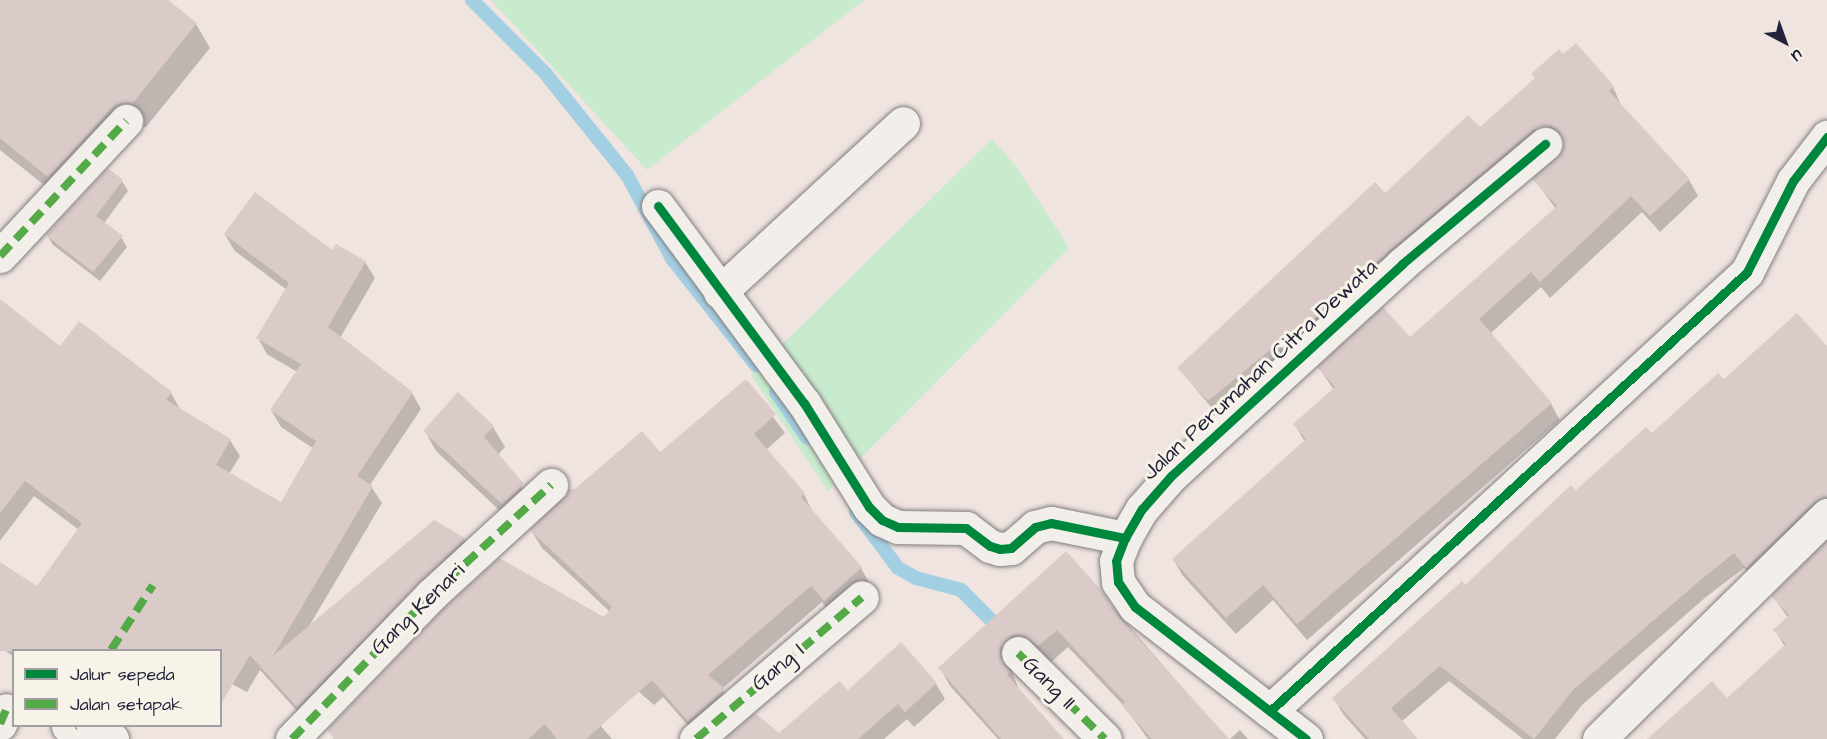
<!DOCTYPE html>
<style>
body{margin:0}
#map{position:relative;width:1827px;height:739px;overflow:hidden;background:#efe4df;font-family:"Architects Daughter",sans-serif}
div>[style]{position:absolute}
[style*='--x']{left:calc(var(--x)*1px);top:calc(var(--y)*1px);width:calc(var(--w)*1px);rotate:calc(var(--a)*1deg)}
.green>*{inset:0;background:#c8ebce}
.shadow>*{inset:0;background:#0003}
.stream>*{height:14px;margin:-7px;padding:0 7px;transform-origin:7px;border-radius:7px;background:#a3cfe2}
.building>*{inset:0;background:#dacbc9}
.roads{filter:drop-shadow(0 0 2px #837e80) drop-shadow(0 0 2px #837e80)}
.minor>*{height:33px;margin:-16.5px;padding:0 16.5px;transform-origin:16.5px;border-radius:16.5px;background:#f2efeb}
.quiet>*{height:8px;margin-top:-4px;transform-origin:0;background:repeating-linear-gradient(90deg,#53aa46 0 15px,transparent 0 23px)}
.cycleway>*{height:9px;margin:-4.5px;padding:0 4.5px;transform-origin:4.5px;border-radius:4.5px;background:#00873e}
span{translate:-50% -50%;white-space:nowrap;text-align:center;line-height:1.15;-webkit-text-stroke:6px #f7f3e8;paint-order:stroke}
.street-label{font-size:22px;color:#22223b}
.legend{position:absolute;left:12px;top:649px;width:210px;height:78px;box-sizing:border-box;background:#f7f3e8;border:2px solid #a29fa3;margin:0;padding:8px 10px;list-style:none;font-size:18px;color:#22223b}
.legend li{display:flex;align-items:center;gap:12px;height:30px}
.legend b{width:30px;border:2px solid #a29fa3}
.north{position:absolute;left:1755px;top:12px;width:60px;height:60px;-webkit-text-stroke:4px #f7f3e8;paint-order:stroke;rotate:139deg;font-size:16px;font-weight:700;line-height:24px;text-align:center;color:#22223b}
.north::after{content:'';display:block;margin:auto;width:21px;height:27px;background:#22223b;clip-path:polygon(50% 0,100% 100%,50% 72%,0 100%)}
</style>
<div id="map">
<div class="green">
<div style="clip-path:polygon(491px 0,864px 0,647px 170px)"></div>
<div style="clip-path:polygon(992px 139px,1016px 166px,1069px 248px,828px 491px,751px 375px)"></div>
</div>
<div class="shadow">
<div style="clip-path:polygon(0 0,166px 0,196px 24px,210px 48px,146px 127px,135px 127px,63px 200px,0 150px)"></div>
<div style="clip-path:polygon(1575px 45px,1613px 87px,1621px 105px,1689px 180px,1698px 196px,1660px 232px,1642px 212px,1550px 298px,1541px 287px,1490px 334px,1551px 404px,1560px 420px,1307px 640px,1273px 600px,1236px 634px,1183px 576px,1173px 559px,1305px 442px,1295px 425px,1334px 390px,1319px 368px,1410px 339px,1556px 209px,1534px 179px,1564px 151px,1563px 145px,1553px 142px,1219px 417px,1179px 368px,1385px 195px,1480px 130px)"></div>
<div style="clip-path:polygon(122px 181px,128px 191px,104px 223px,121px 237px,127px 247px,100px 281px,53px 245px,47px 235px)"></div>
<div style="clip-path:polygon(225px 235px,332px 252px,336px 246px,365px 262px,375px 278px,340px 338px,412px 393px,421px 409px,370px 485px,382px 503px,308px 628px,434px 522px,464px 539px,473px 555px,307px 722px,260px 670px,247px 692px,220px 678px,220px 650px,14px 650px,14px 657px,0 647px,0 564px,37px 588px,79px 530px,34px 496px,0 541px,0 301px,60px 348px,79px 323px,171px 393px,180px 409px,230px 440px,240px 456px,229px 474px,282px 504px,314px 449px,281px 427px,271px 410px,297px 372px,267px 354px,258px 338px,287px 290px,235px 251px)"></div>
<div style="clip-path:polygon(1827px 348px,1827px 517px,1756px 582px,1744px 568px,1706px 597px,1582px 705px,1555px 739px,1523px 739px,1449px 681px,1401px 722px,1416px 739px,1365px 739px,1343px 714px,1334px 698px,1576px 492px,1724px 381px)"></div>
<div style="clip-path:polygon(746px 381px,785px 433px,766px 450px,804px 494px,813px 513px,861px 568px,871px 586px,835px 618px,822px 602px,722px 689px,734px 708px,699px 738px,663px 697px,654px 705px,600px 658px,610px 612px,542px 548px,531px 530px,576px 490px,660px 454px)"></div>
<div style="clip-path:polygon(493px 427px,505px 447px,498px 455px,535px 505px,514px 524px,436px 451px,425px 431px)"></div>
<div style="clip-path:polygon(1827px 540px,1827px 739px,1647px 739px,1726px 700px,1785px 647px,1775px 630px,1788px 618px,1773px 596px)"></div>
<div style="clip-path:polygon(1066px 553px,1199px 707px,1194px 739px,1148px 739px,1124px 706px,1068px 647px,1049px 664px,1010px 666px,1019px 690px,1058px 739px,998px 739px,950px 686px,940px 668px)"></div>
<div style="clip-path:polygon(516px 628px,612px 739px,334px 739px,329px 730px)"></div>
<div style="clip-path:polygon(936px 684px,945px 699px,914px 727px,907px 719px,884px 739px,727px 739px,779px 735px,848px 692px)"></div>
<div style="clip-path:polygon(1240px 730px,1248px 739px,1230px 739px)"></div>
</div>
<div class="stream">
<div style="--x:472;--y:0;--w:103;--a:45"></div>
<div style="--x:545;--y:73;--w:131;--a:51.2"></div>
<div style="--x:627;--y:175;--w:97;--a:61.6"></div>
<div style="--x:673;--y:260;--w:134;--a:51.7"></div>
<div style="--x:776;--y:392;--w:55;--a:56"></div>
<div style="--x:856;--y:512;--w:70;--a:53.1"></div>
<div style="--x:898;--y:568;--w:21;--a:29"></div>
<div style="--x:916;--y:578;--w:47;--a:14.9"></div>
<div style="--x:961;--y:590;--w:59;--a:45"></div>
</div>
<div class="building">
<div style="clip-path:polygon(0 0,168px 0,197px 23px,132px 104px,121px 103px,112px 108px,48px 177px,0 138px)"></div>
<div style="clip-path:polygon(1576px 43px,1614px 86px,1609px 91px,1690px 179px,1650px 216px,1631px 196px,1540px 282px,1531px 272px,1479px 319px,1552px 403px,1297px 624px,1263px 585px,1226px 618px,1172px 559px,1306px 439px,1293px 424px,1335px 387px,1317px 367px,1383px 307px,1410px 337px,1557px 206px,1532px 179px,1562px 151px,1560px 132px,1551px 126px,1533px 130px,1390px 250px,1292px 340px,1288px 335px,1208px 401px,1177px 368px,1375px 182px,1385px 193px,1468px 115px,1480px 127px,1535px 78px,1531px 74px,1559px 49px,1563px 54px)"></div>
<div style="clip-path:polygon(108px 168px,123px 180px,96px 216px,123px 236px,93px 272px,46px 235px)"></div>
<div style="clip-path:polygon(255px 192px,332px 250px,336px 244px,366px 261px,328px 327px,413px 392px,357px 476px,373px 486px,273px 656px,434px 520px,465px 538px,297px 707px,250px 655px,220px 706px,220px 651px,0 651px,0 562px,37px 586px,82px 523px,25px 481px,0 513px,0 299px,60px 346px,79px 321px,172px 392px,166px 400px,231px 439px,216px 465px,281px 502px,316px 441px,270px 410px,301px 364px,256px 338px,289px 283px,224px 234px)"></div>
<div style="clip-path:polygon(1797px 313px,1827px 346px,1827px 497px,1814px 502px,1746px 568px,1734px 553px,1698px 582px,1573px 690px,1534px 739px,1440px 666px,1391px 708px,1418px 739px,1369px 739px,1332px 698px,1462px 581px,1465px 585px,1571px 485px,1576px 490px,1646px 427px,1652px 433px,1718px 373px,1724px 379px)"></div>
<div style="clip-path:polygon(746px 379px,776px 414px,754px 434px,805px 493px,801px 497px,862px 567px,824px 601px,811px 586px,708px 675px,725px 689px,688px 721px,652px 680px,586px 739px,557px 739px,545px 724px,528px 739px,335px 739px,327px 730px,444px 608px,499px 558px,604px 617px,612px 607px,530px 530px,569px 489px,575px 489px,642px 431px,660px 452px)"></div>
<div style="clip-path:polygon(458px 392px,494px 426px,484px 437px,524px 484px,502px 504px,423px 431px)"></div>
<div style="clip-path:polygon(1827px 541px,1827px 739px,1647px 739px,1712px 681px,1727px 698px,1786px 644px,1773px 630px,1789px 615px,1771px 596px)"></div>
<div style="clip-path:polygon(1066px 551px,1102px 591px,1120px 618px,1229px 739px,1152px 739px,1122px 706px,1125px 702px,1057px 630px,1038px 646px,1023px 635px,1012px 635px,1000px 648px,1000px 657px,1010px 672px,1007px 675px,1064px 739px,1001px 739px,938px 668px)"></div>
<div style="clip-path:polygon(901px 642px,937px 683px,905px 712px,898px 704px,858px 739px,725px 739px,755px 713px,779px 733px,839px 681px,848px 690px)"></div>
</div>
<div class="roads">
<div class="minor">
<div style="--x:658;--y:206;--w:245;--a:53.5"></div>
<div style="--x:804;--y:403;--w:123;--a:58"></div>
<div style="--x:869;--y:507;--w:18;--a:45"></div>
<div style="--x:882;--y:520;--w:17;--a:24"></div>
<div style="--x:898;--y:527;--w:68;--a:0.8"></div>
<div style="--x:966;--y:528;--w:30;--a:37"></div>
<div style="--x:990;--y:546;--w:10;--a:17"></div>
<div style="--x:1000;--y:549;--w:11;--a:-5"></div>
<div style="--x:1011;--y:548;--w:32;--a:-41"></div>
<div style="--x:1035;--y:527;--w:16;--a:-14"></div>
<div style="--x:1051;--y:523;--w:76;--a:11.5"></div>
<div style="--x:0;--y:256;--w:185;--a:-47"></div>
<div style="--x:720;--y:292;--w:249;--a:-42.7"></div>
<div style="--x:1018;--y:653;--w:122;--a:44.7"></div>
<div style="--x:1270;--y:711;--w:648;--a:-42.62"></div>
<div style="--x:1747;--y:272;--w:102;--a:-63.2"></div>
<div style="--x:1793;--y:181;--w:56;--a:-52.3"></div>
<div style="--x:0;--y:724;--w:15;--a:-67"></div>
<div style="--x:68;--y:726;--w:46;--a:16.5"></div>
<div style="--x:292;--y:739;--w:200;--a:-46"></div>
<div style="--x:431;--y:595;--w:163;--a:-42.5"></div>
<div style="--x:696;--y:739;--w:218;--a:-40.5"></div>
<div style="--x:1306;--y:739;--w:216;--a:-142.3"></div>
<div style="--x:1135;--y:607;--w:30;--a:-124"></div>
<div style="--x:1118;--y:582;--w:21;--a:-95"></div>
<div style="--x:1116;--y:561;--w:25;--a:-69"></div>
<div style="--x:1125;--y:538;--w:34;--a:-60"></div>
<div style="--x:1142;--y:509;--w:44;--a:-48.7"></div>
<div style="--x:1171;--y:476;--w:314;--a:-42.5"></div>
<div style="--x:1402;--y:264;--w:187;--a:-40"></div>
<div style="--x:1599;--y:739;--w:320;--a:-44.5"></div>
</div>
</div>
<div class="quiet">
<div style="--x:0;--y:256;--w:185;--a:-47"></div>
<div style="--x:111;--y:650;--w:77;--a:-57.1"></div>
<div style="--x:1018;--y:653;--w:122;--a:44.7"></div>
<div style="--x:0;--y:724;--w:15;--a:-67"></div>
<div style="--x:74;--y:727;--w:1;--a:-45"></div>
<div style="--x:292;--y:739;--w:200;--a:-46"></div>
<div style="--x:431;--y:595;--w:163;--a:-42.5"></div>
<div style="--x:696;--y:739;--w:218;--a:-40.5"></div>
</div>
<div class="cycleway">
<div style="--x:658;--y:206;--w:245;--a:53.5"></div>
<div style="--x:804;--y:403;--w:123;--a:58"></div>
<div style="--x:869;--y:507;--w:18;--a:45"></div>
<div style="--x:882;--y:520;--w:17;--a:24"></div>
<div style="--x:898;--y:527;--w:68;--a:0.8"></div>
<div style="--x:966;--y:528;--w:30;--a:37"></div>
<div style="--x:990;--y:546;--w:10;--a:17"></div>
<div style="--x:1000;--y:549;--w:11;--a:-5"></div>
<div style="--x:1011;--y:548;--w:32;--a:-41"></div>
<div style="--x:1035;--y:527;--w:16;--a:-14"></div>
<div style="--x:1051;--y:523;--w:76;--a:11.5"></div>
<div style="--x:1270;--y:711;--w:648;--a:-42.62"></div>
<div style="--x:1747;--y:272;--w:102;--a:-63.2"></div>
<div style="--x:1793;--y:181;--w:56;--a:-52.3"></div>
<div style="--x:1306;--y:739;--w:216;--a:-142.3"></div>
<div style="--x:1135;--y:607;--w:30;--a:-124"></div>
<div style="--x:1118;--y:582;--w:21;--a:-95"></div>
<div style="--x:1116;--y:561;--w:25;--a:-69"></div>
<div style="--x:1125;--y:538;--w:34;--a:-60"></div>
<div style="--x:1142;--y:509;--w:44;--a:-48.7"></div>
<div style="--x:1171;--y:476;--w:314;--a:-42.5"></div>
<div style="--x:1402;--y:264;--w:187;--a:-40"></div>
</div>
<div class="street-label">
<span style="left:1260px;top:370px;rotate:-43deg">Jalan Perumahan Citra Dewata</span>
<span style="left:418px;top:609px;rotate:-44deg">Gang Kenari</span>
<span style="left:778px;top:667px;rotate:-40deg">Gang I</span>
<span style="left:1049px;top:683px;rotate:45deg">Gang II</span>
</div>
<ul class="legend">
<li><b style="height:8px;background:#00873e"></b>Jalur sepeda</li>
<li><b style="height:8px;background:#53aa46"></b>Jalan setapak</li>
</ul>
<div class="north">U</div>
</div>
